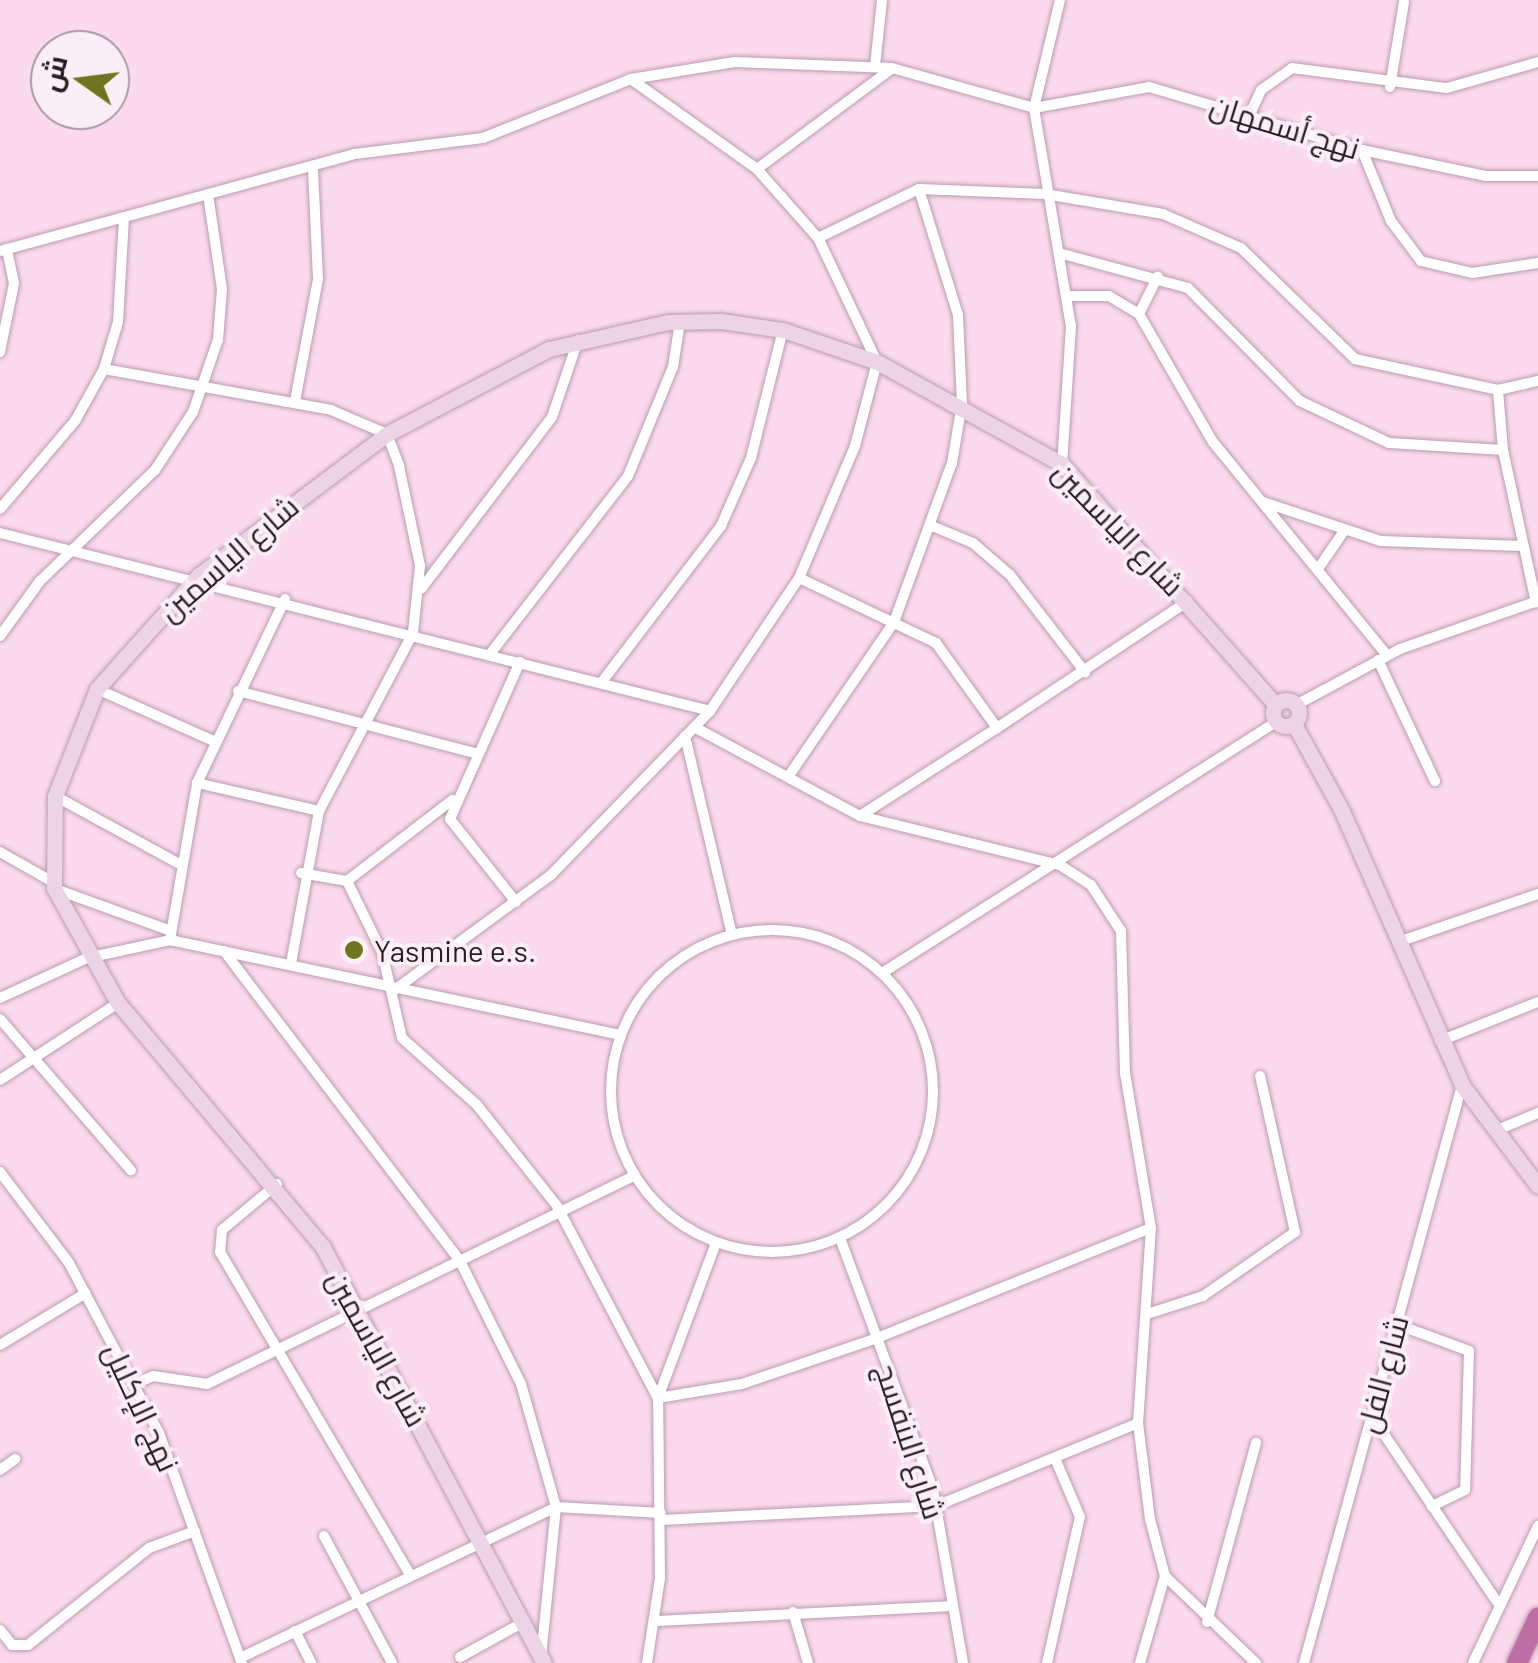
<!DOCTYPE html>
<meta charset="utf-8">
<style>
body{margin:0}
#map{position:relative;width:1538px;height:1663px;overflow:hidden;background:#fcdaee;font-family:Barlow,Cairo,sans-serif}
div>[style]{position:absolute}
[style*='--x']{left:calc(var(--x)*1px);top:calc(var(--y)*1px);width:calc(var(--w)*1px);rotate:calc(var(--a)*1deg)}
.roads{filter:drop-shadow(0 0 2px #bb9caf) drop-shadow(0 0 2px #bb9caf)}
.street>*{height:10px;margin:-5px;padding:0 5px;transform-origin:5px;border-radius:5px;background:#fff}
.street>.ring{margin:-5px;padding:0;box-sizing:content-box;background:none;border:10px solid #fff;border-radius:50%}
.secondary>*{height:15px;margin:-7.5px;padding:0 7.5px;transform-origin:7.5px;border-radius:7.5px;background:#ecd4e4}
.secondary>.ring{margin:-7.5px;padding:0;box-sizing:content-box;background:none;border:15px solid #ecd4e4;border-radius:50%}
.highway>*{height:20px;margin:-10px;padding:0 10px;transform-origin:10px;border-radius:10px;background:#bf6fa4}
.dots>*{width:28px;height:28px;translate:-50% -50%;box-sizing:border-box;border:5px solid #fceef6;border-radius:50%}
span{translate:-50% -50%;white-space:nowrap;text-align:center;line-height:1.15;-webkit-text-stroke:8px #fceef6;paint-order:stroke}
.street-label{font-size:30px;color:#291d24}
.poi-label{font-size:30px;color:#291d24}
.left{translate:0 -50%;text-align:left}
.north{position:absolute;left:30px;top:30px;width:100px;height:100px;box-sizing:border-box;background:#fceef6;border:2px solid #a89aa2;border-radius:50%;rotate:284deg;font-size:28px;font-weight:700;line-height:40px;text-align:center;color:#291d24}
.north::after{content:'';display:block;margin:auto;width:35px;height:45px;background:#6f751e;clip-path:polygon(50% 0,100% 100%,50% 72%,0 100%)}
</style>
<div id="map">
<div class="roads">
<div class="street">
<div style="--x:1060;--y:0;--w:111;--a:103.5"></div>
<div style="--x:1034;--y:108;--w:221;--a:80.4"></div>
<div style="--x:1071;--y:326;--w:138;--a:93.7"></div>
<div style="--x:875;--y:66;--w:66;--a:-83.9"></div>
<div style="--x:1390;--y:87;--w:86;--a:-80.6"></div>
<div style="--x:1250;--y:114;--w:26;--a:-65"></div>
<div style="--x:1261;--y:90;--w:38;--a:-35"></div>
<div style="--x:1292;--y:68;--w:156;--a:7.4"></div>
<div style="--x:1447;--y:88;--w:95;--a:-15.9"></div>
<div style="--x:1362;--y:150;--w:77;--a:67.8"></div>
<div style="--x:1391;--y:221;--w:50;--a:53.1"></div>
<div style="--x:1421;--y:261;--w:52;--a:13.2"></div>
<div style="--x:1472;--y:273;--w:67;--a:-8.6"></div>
<div style="--x:757;--y:169;--w:167;--a:-36.7"></div>
<div style="--x:818;--y:238;--w:112;--a:-25.9"></div>
<div style="--x:919;--y:189;--w:126;--a:2.3"></div>
<div style="--x:1045;--y:194;--w:120;--a:9.6"></div>
<div style="--x:1163;--y:214;--w:85;--a:23.6"></div>
<div style="--x:1241;--y:248;--w:159;--a:44.2"></div>
<div style="--x:1355;--y:359;--w:146;--a:12.2"></div>
<div style="--x:0;--y:251;--w:368;--a:-15.3"></div>
<div style="--x:355;--y:154;--w:129;--a:-7.1"></div>
<div style="--x:483;--y:138;--w:159;--a:-21.7"></div>
<div style="--x:631;--y:79;--w:105;--a:-9.3"></div>
<div style="--x:735;--y:62;--w:157;--a:2.2"></div>
<div style="--x:892;--y:68;--w:148;--a:15.7"></div>
<div style="--x:1034;--y:108;--w:117;--a:-10.3"></div>
<div style="--x:1149;--y:87;--w:222;--a:16.5"></div>
<div style="--x:1362;--y:150;--w:126;--a:11.9"></div>
<div style="--x:1485;--y:176;--w:53;--a:0"></div>
<div style="--x:1059;--y:253;--w:134;--a:15.2"></div>
<div style="--x:1188;--y:288;--w:159;--a:45.3"></div>
<div style="--x:1300;--y:401;--w:98;--a:25.3"></div>
<div style="--x:1389;--y:443;--w:114;--a:3.5"></div>
<div style="--x:1503;--y:450;--w:60;--a:-94.8"></div>
<div style="--x:1498;--y:390;--w:41;--a:-12.7"></div>
<div style="--x:1067;--y:296;--w:42;--a:0"></div>
<div style="--x:1109;--y:296;--w:35;--a:31"></div>
<div style="--x:1139;--y:314;--w:148;--a:60"></div>
<div style="--x:1213;--y:442;--w:275;--a:50.8"></div>
<div style="--x:1139;--y:314;--w:42;--a:-63.4"></div>
<div style="--x:0;--y:352;--w:70;--a:-78.5"></div>
<div style="--x:14;--y:283;--w:35;--a:-102"></div>
<div style="--x:104;--y:369;--w:231;--a:10.2"></div>
<div style="--x:331;--y:410;--w:61;--a:23.2"></div>
<div style="--x:387;--y:434;--w:34;--a:69"></div>
<div style="--x:399;--y:466;--w:102;--a:78.1"></div>
<div style="--x:420;--y:566;--w:67;--a:96"></div>
<div style="--x:413;--y:633;--w:201;--a:117.8"></div>
<div style="--x:319;--y:811;--w:155;--a:100.4"></div>
<div style="--x:295;--y:401;--w:124;--a:-79.3"></div>
<div style="--x:318;--y:279;--w:112;--a:-92.6"></div>
<div style="--x:1503;--y:450;--w:156;--a:77.8"></div>
<div style="--x:1263;--y:502;--w:124;--a:18.3"></div>
<div style="--x:1381;--y:541;--w:141;--a:2"></div>
<div style="--x:0;--y:509;--w:116;--a:-49.6"></div>
<div style="--x:75;--y:421;--w:60;--a:-60.9"></div>
<div style="--x:104;--y:369;--w:49;--a:-73.4"></div>
<div style="--x:118;--y:322;--w:103;--a:-86.7"></div>
<div style="--x:932;--y:526;--w:44;--a:22.5"></div>
<div style="--x:973;--y:543;--w:49;--a:40.9"></div>
<div style="--x:1010;--y:575;--w:123;--a:52.3"></div>
<div style="--x:0;--y:533;--w:732;--a:14.07"></div>
<div style="--x:1318;--y:569;--w:46;--a:-55.6"></div>
<div style="--x:799;--y:578;--w:152;--a:25.4"></div>
<div style="--x:936;--y:643;--w:105;--a:54.3"></div>
<div style="--x:997;--y:728;--w:163;--a:147.3"></div>
<div style="--x:421;--y:589;--w:216;--a:-52.7"></div>
<div style="--x:552;--y:417;--w:81;--a:-71.3"></div>
<div style="--x:0;--y:636;--w:68;--a:-54"></div>
<div style="--x:40;--y:581;--w:160;--a:-44"></div>
<div style="--x:155;--y:470;--w:69;--a:-56.8"></div>
<div style="--x:193;--y:412;--w:76;--a:-70.9"></div>
<div style="--x:218;--y:340;--w:51;--a:-85.5"></div>
<div style="--x:222;--y:289;--w:96;--a:-98.4"></div>
<div style="--x:490;--y:654;--w:225;--a:-52.2"></div>
<div style="--x:628;--y:476;--w:118;--a:-67.6"></div>
<div style="--x:673;--y:367;--w:46;--a:-81.2"></div>
<div style="--x:1378;--y:660;--w:134;--a:64.8"></div>
<div style="--x:601;--y:683;--w:198;--a:-52.6"></div>
<div style="--x:721;--y:526;--w:74;--a:-66.2"></div>
<div style="--x:751;--y:458;--w:132;--a:-76"></div>
<div style="--x:97;--y:689;--w:128;--a:24"></div>
<div style="--x:238;--y:691;--w:245;--a:14.7"></div>
<div style="--x:1296;--y:705;--w:118;--a:-28.3"></div>
<div style="--x:1400;--y:649;--w:146;--a:-19.2"></div>
<div style="--x:694;--y:727;--w:188;--a:28.2"></div>
<div style="--x:860;--y:816;--w:206;--a:13.8"></div>
<div style="--x:1060;--y:865;--w:37;--a:33"></div>
<div style="--x:1091;--y:885;--w:55;--a:56.9"></div>
<div style="--x:1121;--y:931;--w:142;--a:88.4"></div>
<div style="--x:1125;--y:1073;--w:157;--a:80.5"></div>
<div style="--x:997;--y:728;--w:229;--a:-33.6"></div>
<div style="--x:685;--y:736;--w:204;--a:76.7"></div>
<div style="--x:788;--y:777;--w:188;--a:-55.6"></div>
<div style="--x:894;--y:622;--w:169;--a:-70"></div>
<div style="--x:952;--y:463;--w:60;--a:-80.4"></div>
<div style="--x:962;--y:404;--w:89;--a:-92.6"></div>
<div style="--x:958;--y:315;--w:132;--a:-107.2"></div>
<div style="--x:197;--y:783;--w:125;--a:12.9"></div>
<div style="--x:55;--y:796;--w:140;--a:28.6"></div>
<div style="--x:0;--y:852;--w:59;--a:29.6"></div>
<div style="--x:301;--y:873;--w:47;--a:9.9"></div>
<div style="--x:347;--y:881;--w:133;--a:-37.6"></div>
<div style="--x:347;--y:881;--w:79;--a:63.8"></div>
<div style="--x:382;--y:952;--w:88;--a:76.9"></div>
<div style="--x:402;--y:1038;--w:101;--a:41.8"></div>
<div style="--x:477;--y:1105;--w:129;--a:51.6"></div>
<div style="--x:557;--y:1206;--w:217;--a:62.3"></div>
<div style="--x:55;--y:889;--w:123;--a:19.9"></div>
<div style="--x:516;--y:902;--w:106;--a:-128.5"></div>
<div style="--x:450;--y:819;--w:172;--a:-66"></div>
<div class="ring" style="left:611px;top:930px;width:312px;height:312px"></div>
<div style="--x:170;--y:940;--w:159;--a:-80.2"></div>
<div style="--x:197;--y:783;--w:204;--a:-64.4"></div>
<div style="--x:1398;--y:942;--w:148;--a:-18.9"></div>
<div style="--x:224;--y:951;--w:387;--a:52.7"></div>
<div style="--x:459;--y:1259;--w:140;--a:63.6"></div>
<div style="--x:521;--y:1384;--w:128;--a:74.1"></div>
<div style="--x:556;--y:1507;--w:150;--a:95.7"></div>
<div style="--x:882;--y:973;--w:467;--a:-32.5"></div>
<div style="--x:393;--y:991;--w:196;--a:-36.3"></div>
<div style="--x:551;--y:875;--w:228;--a:-45.9"></div>
<div style="--x:710;--y:711;--w:160;--a:-56.2"></div>
<div style="--x:799;--y:578;--w:143;--a:-67"></div>
<div style="--x:855;--y:446;--w:87;--a:-75.3"></div>
<div style="--x:877;--y:362;--w:137;--a:-115.4"></div>
<div style="--x:818;--y:238;--w:92;--a:-131.5"></div>
<div style="--x:757;--y:169;--w:155;--a:-144.5"></div>
<div style="--x:0;--y:998;--w:96;--a:-24.7"></div>
<div style="--x:87;--y:958;--w:85;--a:-12.2"></div>
<div style="--x:170;--y:940;--w:461;--a:11.9"></div>
<div style="--x:0;--y:1019;--w:200;--a:49.1"></div>
<div style="--x:1440;--y:1041;--w:105;--a:-21.7"></div>
<div style="--x:0;--y:1080;--w:141;--a:-33.1"></div>
<div style="--x:1495;--y:1131;--w:47;--a:-22.7"></div>
<div style="--x:0;--y:1172;--w:114;--a:52.8"></div>
<div style="--x:69;--y:1263;--w:192;--a:62.1"></div>
<div style="--x:159;--y:1433;--w:245;--a:70.2"></div>
<div style="--x:277;--y:1184;--w:72;--a:140.1"></div>
<div style="--x:222;--y:1230;--w:22;--a:95"></div>
<div style="--x:220;--y:1252;--w:374;--a:59.5"></div>
<div style="--x:840;--y:1238;--w:268;--a:69.7"></div>
<div style="--x:933;--y:1489;--w:177;--a:80.2"></div>
<div style="--x:1147;--y:1314;--w:59;--a:-17.8"></div>
<div style="--x:1203;--y:1296;--w:112;--a:-34.8"></div>
<div style="--x:1295;--y:1232;--w:160;--a:-102.6"></div>
<div style="--x:1396;--y:1324;--w:78;--a:20.3"></div>
<div style="--x:1469;--y:1351;--w:139;--a:91.6"></div>
<div style="--x:1465;--y:1490;--w:37;--a:154"></div>
<div style="--x:0;--y:1345;--w:100;--a:-31.2"></div>
<div style="--x:135;--y:1384;--w:20;--a:-24"></div>
<div style="--x:153;--y:1376;--w:55;--a:8.4"></div>
<div style="--x:207;--y:1384;--w:476;--a:-26"></div>
<div style="--x:658;--y:1398;--w:85;--a:-9.5"></div>
<div style="--x:742;--y:1384;--w:143;--a:-18.8"></div>
<div style="--x:877;--y:1338;--w:295;--a:-21.9"></div>
<div style="--x:1151;--y:1228;--w:195;--a:93.8"></div>
<div style="--x:1138;--y:1423;--w:97;--a:82.9"></div>
<div style="--x:1150;--y:1519;--w:59;--a:75.3"></div>
<div style="--x:1165;--y:1576;--w:126;--a:43.7"></div>
<div style="--x:1371;--y:1415;--w:225;--a:56"></div>
<div style="--x:0;--y:1470;--w:19;--a:-36"></div>
<div style="--x:661;--y:1520;--w:275;--a:-2.9"></div>
<div style="--x:936;--y:1506;--w:218;--a:-22.3"></div>
<div style="--x:324;--y:1536;--w:144;--a:61.8"></div>
<div style="--x:793;--y:1612;--w:53;--a:73.6"></div>
<div style="--x:657;--y:1621;--w:296;--a:-2.9"></div>
<div style="--x:1207;--y:1622;--w:186;--a:-74.7"></div>
<div style="--x:0;--y:1630;--w:19;--a:51"></div>
<div style="--x:12;--y:1645;--w:16;--a:0"></div>
<div style="--x:28;--y:1645;--w:155;--a:-38.7"></div>
<div style="--x:149;--y:1548;--w:49;--a:-20.3"></div>
<div style="--x:295;--y:1631;--w:36;--a:63"></div>
<div style="--x:460;--y:1657;--w:71;--a:-28.7"></div>
<div style="--x:240;--y:1658;--w:350;--a:-25.5"></div>
<div style="--x:556;--y:1507;--w:105;--a:3.3"></div>
<div style="--x:647;--y:1663;--w:86;--a:-81.3"></div>
<div style="--x:660;--y:1578;--w:180;--a:-90.6"></div>
<div style="--x:658;--y:1398;--w:165;--a:-69.5"></div>
<div style="--x:1047;--y:1663;--w:150;--a:-77.3"></div>
<div style="--x:1080;--y:1517;--w:64;--a:-113"></div>
<div style="--x:1140;--y:1663;--w:91;--a:-74"></div>
<div style="--x:1304;--y:1663;--w:599;--a:-74.71"></div>
<div style="--x:1473;--y:1663;--w:152;--a:-64.6"></div>
</div>
<div class="secondary">
<div class="ring" style="left:1273px;top:700px;width:11px;height:11px"></div>
<div style="--x:1294;--y:724;--w:99;--a:61.1"></div>
<div style="--x:1342;--y:811;--w:299;--a:66.3"></div>
<div style="--x:1462;--y:1085;--w:126;--a:53"></div>
<div style="--x:544;--y:1663;--w:472;--a:-118"></div>
<div style="--x:322;--y:1246;--w:317;--a:-130"></div>
<div style="--x:118;--y:1003;--w:132;--a:-119.1"></div>
<div style="--x:54;--y:888;--w:92;--a:-89.4"></div>
<div style="--x:55;--y:796;--w:115;--a:-68.6"></div>
<div style="--x:97;--y:689;--w:153;--a:-48.2"></div>
<div style="--x:199;--y:575;--w:235;--a:-36.9"></div>
<div style="--x:387;--y:434;--w:183;--a:-27.7"></div>
<div style="--x:549;--y:349;--w:122;--a:-12.8"></div>
<div style="--x:668;--y:322;--w:53;--a:-1.1"></div>
<div style="--x:721;--y:321;--w:63;--a:8.3"></div>
<div style="--x:783;--y:330;--w:99;--a:18.8"></div>
<div style="--x:877;--y:362;--w:211;--a:28.9"></div>
<div style="--x:1062;--y:464;--w:322;--a:48.4"></div>
</div>
<div class="highway">
<div style="--x:1517;--y:1663;--w:50;--a:-65"></div>
</div>
</div>
<div class="dots">
<div style="left:354px;top:950px;background:#6f751e"></div>
</div>
<div class="street-label">
<span style="left:1285px;top:126px;rotate:17deg">نهج أسمهان</span>
<span style="left:1119px;top:528px;rotate:46deg">شارع الياسمين</span>
<span style="left:228px;top:558px;rotate:-41deg">شارع الياسمين</span>
<span style="left:378px;top:1348px;rotate:61deg">شارع الياسمين</span>
<span style="left:1382px;top:1374px;rotate:-75deg">شارع الفل</span>
<span style="left:142px;top:1407px;rotate:65deg">نهج الإكليل</span>
<span style="left:911px;top:1441px;rotate:72deg">شارع البنفسج</span>
</div>
<div class="poi-label">
<span class="left" style="left:374px;top:950px">Yasmine e.s.</span>
</div>
<div class="north">ش</div>
</div>
